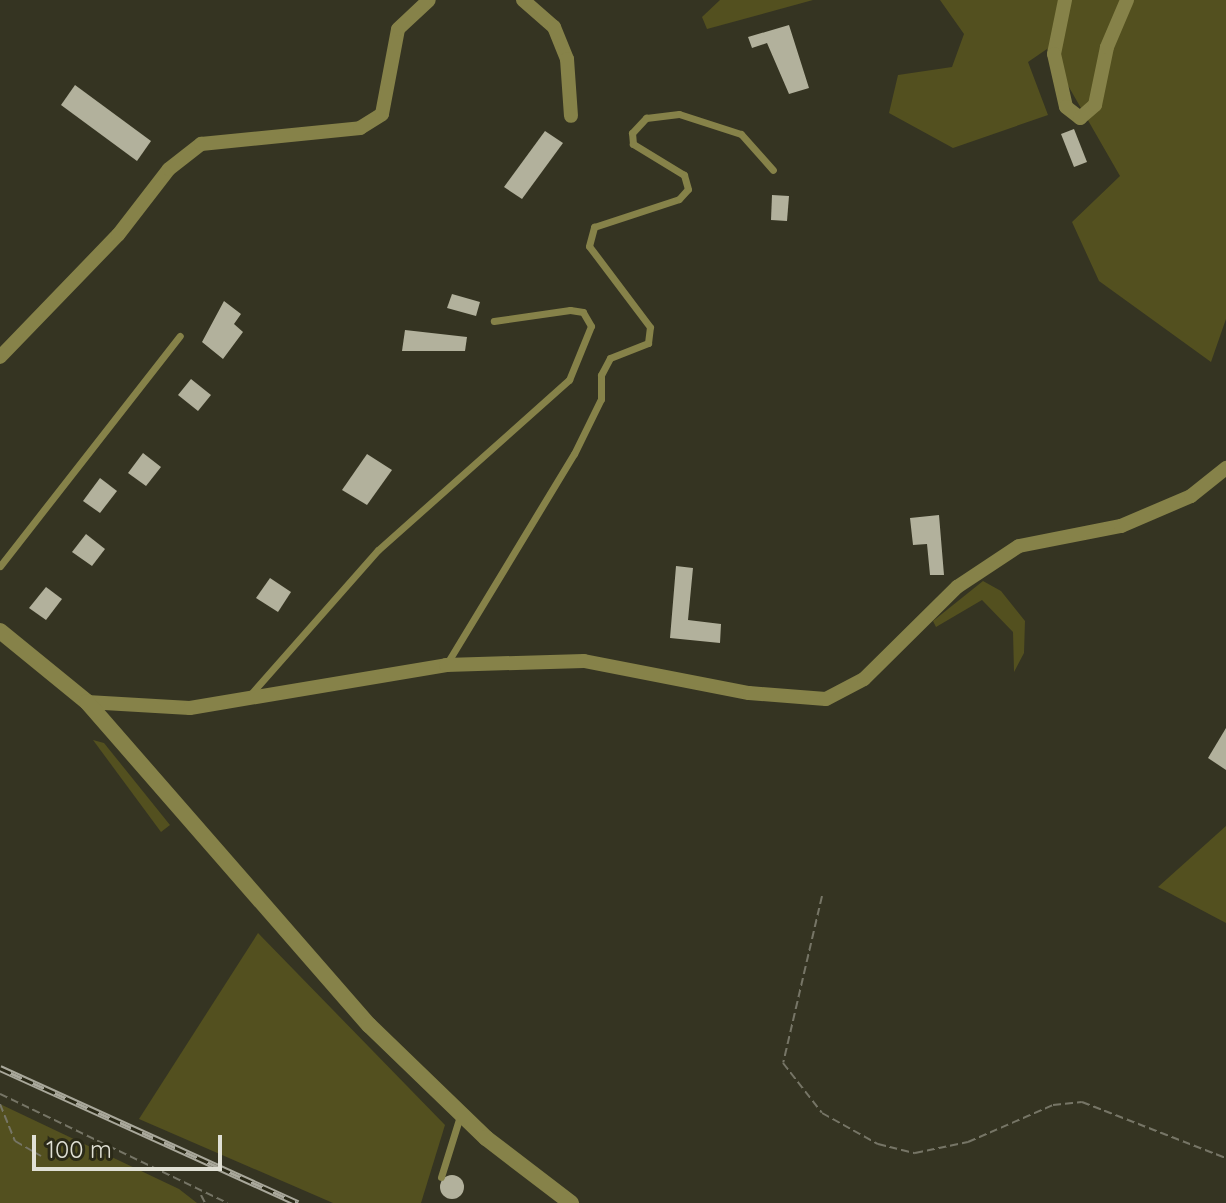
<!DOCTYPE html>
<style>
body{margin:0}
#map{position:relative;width:1226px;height:1203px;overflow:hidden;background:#353422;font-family:Quicksand,sans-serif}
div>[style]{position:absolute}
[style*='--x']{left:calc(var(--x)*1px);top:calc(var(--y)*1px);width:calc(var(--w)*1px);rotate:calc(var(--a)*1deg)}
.green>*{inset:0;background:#53501f}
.building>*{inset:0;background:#b2b19c}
.round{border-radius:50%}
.path>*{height:2px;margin-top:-1px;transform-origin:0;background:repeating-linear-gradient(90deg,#767566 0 8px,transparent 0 12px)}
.service>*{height:7px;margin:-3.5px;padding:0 3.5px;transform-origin:3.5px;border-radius:3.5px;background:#868249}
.minor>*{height:14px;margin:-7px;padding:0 7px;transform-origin:7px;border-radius:7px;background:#868249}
.tertiary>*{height:16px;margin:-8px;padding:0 8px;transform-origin:8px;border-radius:8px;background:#868249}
.rail>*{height:7px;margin-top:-3.5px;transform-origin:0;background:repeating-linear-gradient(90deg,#2b2a18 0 12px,#a9a89b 0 24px);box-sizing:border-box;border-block:2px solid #a9a89b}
span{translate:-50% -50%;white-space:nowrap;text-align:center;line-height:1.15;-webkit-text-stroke:8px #2b2a18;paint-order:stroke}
.scale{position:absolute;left:32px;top:1135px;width:190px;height:36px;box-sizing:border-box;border:4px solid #e0e0d5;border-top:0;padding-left:10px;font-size:24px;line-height:28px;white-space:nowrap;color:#e0e0d5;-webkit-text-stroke:6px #2b2a18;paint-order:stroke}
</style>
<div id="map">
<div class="green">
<div style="clip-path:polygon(720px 0,813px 0,707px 29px,702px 17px)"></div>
<div style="clip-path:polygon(940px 0,1226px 0,1226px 319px,1211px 362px,1099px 281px,1072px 222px,1120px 176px,1047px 49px,1028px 62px,1048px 115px,953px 148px,889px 113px,898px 75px,952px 67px,964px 34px)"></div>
<div style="clip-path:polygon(983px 581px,1001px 591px,1025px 621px,1024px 653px,1014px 672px,1013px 632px,982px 600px,936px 627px,933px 621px)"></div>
<div style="clip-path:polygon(93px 740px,104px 743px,170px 825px,161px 832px)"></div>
<div style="clip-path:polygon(1226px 826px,1226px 923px,1158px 887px)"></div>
<div style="clip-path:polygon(258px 933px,445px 1125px,421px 1203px,333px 1203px,139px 1119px)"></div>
<div style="clip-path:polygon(0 1104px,179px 1189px,197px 1203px,0 1203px)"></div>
</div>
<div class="building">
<div style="clip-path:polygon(789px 25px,809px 88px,789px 94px,767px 43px,752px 48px,748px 37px)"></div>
<div style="clip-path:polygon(75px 85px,151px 141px,137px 161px,61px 105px)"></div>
<div style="clip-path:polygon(1074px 129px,1087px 162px,1074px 167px,1061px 134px)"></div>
<div style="clip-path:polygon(545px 131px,563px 143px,522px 199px,504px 187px)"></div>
<div style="clip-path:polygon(772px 195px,789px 196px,787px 221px,771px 220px)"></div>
<div style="clip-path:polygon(452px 294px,480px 302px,476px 316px,447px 308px)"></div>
<div style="clip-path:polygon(224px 301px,241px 314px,234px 324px,243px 332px,223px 359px,202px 342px)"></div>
<div style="clip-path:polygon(405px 330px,467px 337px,465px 351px,402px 351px)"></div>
<div style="clip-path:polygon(191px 379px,211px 395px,198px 411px,178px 395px)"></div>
<div style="clip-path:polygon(143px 453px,161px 467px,146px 486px,128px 473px)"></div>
<div style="clip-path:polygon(367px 454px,392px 470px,367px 505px,342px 490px)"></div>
<div style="clip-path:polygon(100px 478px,117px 491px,100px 513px,83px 501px)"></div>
<div style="clip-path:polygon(939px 515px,944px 575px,930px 575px,927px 544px,913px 545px,910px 518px)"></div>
<div style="clip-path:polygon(86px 534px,105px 549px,92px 566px,72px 552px)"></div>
<div style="clip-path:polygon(676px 566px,693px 568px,688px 620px,721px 624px,720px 643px,670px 638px)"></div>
<div style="clip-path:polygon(270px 578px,291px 592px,278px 612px,256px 598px)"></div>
<div style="clip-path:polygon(46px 587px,62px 599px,46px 620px,29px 608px)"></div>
<div style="clip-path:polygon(1226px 728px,1226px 770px,1208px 758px)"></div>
<div class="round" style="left:440px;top:1175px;width:24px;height:24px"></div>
</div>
<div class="path">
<div style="--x:822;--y:896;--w:171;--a:103.1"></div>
<div style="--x:783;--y:1063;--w:63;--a:52"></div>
<div style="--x:822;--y:1113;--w:64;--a:29"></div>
<div style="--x:878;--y:1144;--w:38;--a:14"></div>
<div style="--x:915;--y:1153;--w:54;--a:-11.7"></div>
<div style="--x:968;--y:1142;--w:93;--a:-23.5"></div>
<div style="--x:1053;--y:1105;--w:29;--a:-6"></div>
<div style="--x:1082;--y:1102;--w:155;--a:21.3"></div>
<div style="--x:0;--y:1094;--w:252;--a:25.6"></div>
<div style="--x:0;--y:1104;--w:40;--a:68"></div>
<div style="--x:15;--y:1141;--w:30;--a:30"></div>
<div style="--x:201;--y:1195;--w:9;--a:63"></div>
</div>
<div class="service">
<div style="--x:0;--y:566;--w:292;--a:-52"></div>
<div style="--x:446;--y:665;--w:247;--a:-58.8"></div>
<div style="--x:574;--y:454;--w:61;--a:-63.9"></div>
<div style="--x:601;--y:399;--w:24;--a:-90"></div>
<div style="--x:601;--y:375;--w:19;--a:-62"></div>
<div style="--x:610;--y:358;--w:41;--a:-21.5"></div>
<div style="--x:648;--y:343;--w:16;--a:-83"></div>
<div style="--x:650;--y:327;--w:101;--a:-127"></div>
<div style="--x:589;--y:246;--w:20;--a:-75"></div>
<div style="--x:594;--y:227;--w:89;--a:-18.2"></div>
<div style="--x:679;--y:199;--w:13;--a:-48"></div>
<div style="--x:688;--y:189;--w:15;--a:-106"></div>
<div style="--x:684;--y:175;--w:60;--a:-148.7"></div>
<div style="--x:633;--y:144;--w:11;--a:-95"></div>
<div style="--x:632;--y:133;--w:21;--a:-47"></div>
<div style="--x:646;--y:118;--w:33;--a:-7"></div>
<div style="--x:679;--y:114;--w:65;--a:17.9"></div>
<div style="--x:741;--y:134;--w:48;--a:48.4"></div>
<div style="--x:250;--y:695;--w:193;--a:-48.6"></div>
<div style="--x:378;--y:550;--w:256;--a:-41.7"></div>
<div style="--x:569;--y:380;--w:58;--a:-67.8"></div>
<div style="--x:591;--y:326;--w:16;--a:-120"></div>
<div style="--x:583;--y:312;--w:13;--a:-171"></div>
<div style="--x:570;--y:310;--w:77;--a:171.8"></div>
<div style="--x:441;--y:1177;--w:64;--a:-72.7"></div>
</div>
<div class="minor">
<div style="--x:523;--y:0;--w:41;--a:41.1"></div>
<div style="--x:554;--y:27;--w:35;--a:68"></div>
<div style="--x:567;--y:59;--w:57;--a:86"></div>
<div style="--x:1065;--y:0;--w:55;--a:101.5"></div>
<div style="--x:1054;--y:54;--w:54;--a:77.2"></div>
<div style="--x:1066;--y:107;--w:18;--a:38"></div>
<div style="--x:1080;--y:118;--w:20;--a:-41"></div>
<div style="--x:1095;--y:105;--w:59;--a:-78.3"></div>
<div style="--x:1107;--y:47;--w:51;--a:-66.9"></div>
<div style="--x:0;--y:357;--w:170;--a:-46"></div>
<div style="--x:118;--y:235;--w:83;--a:-52.3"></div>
<div style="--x:169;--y:169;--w:41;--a:-38"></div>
<div style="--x:201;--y:144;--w:160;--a:-5.7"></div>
<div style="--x:360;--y:128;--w:26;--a:-32"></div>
<div style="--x:382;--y:114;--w:86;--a:-79.3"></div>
<div style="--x:398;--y:29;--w:42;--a:-43.1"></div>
<div style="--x:87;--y:702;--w:103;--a:3.3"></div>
<div style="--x:190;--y:708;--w:260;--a:-9.5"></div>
<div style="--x:446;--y:665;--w:138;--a:-1.7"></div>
<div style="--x:584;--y:661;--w:168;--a:11"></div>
<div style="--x:749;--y:693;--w:77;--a:4.5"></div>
<div style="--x:826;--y:699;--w:43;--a:-27.8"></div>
<div style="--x:864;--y:679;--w:131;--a:-44.7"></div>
<div style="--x:957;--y:587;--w:74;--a:-33.5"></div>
<div style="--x:1019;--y:546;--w:104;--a:-11.1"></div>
<div style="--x:1121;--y:526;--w:76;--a:-23.2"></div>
<div style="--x:1191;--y:496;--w:45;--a:-38.7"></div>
</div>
<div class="tertiary">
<div style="--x:0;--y:631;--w:112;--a:39.2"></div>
<div style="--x:87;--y:702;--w:429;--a:48.9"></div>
<div style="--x:369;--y:1025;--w:163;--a:44"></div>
<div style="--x:486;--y:1138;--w:107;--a:37.4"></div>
</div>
<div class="rail">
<div style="--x:0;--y:1068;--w:327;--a:24.4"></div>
</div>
<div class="scale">100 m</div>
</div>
